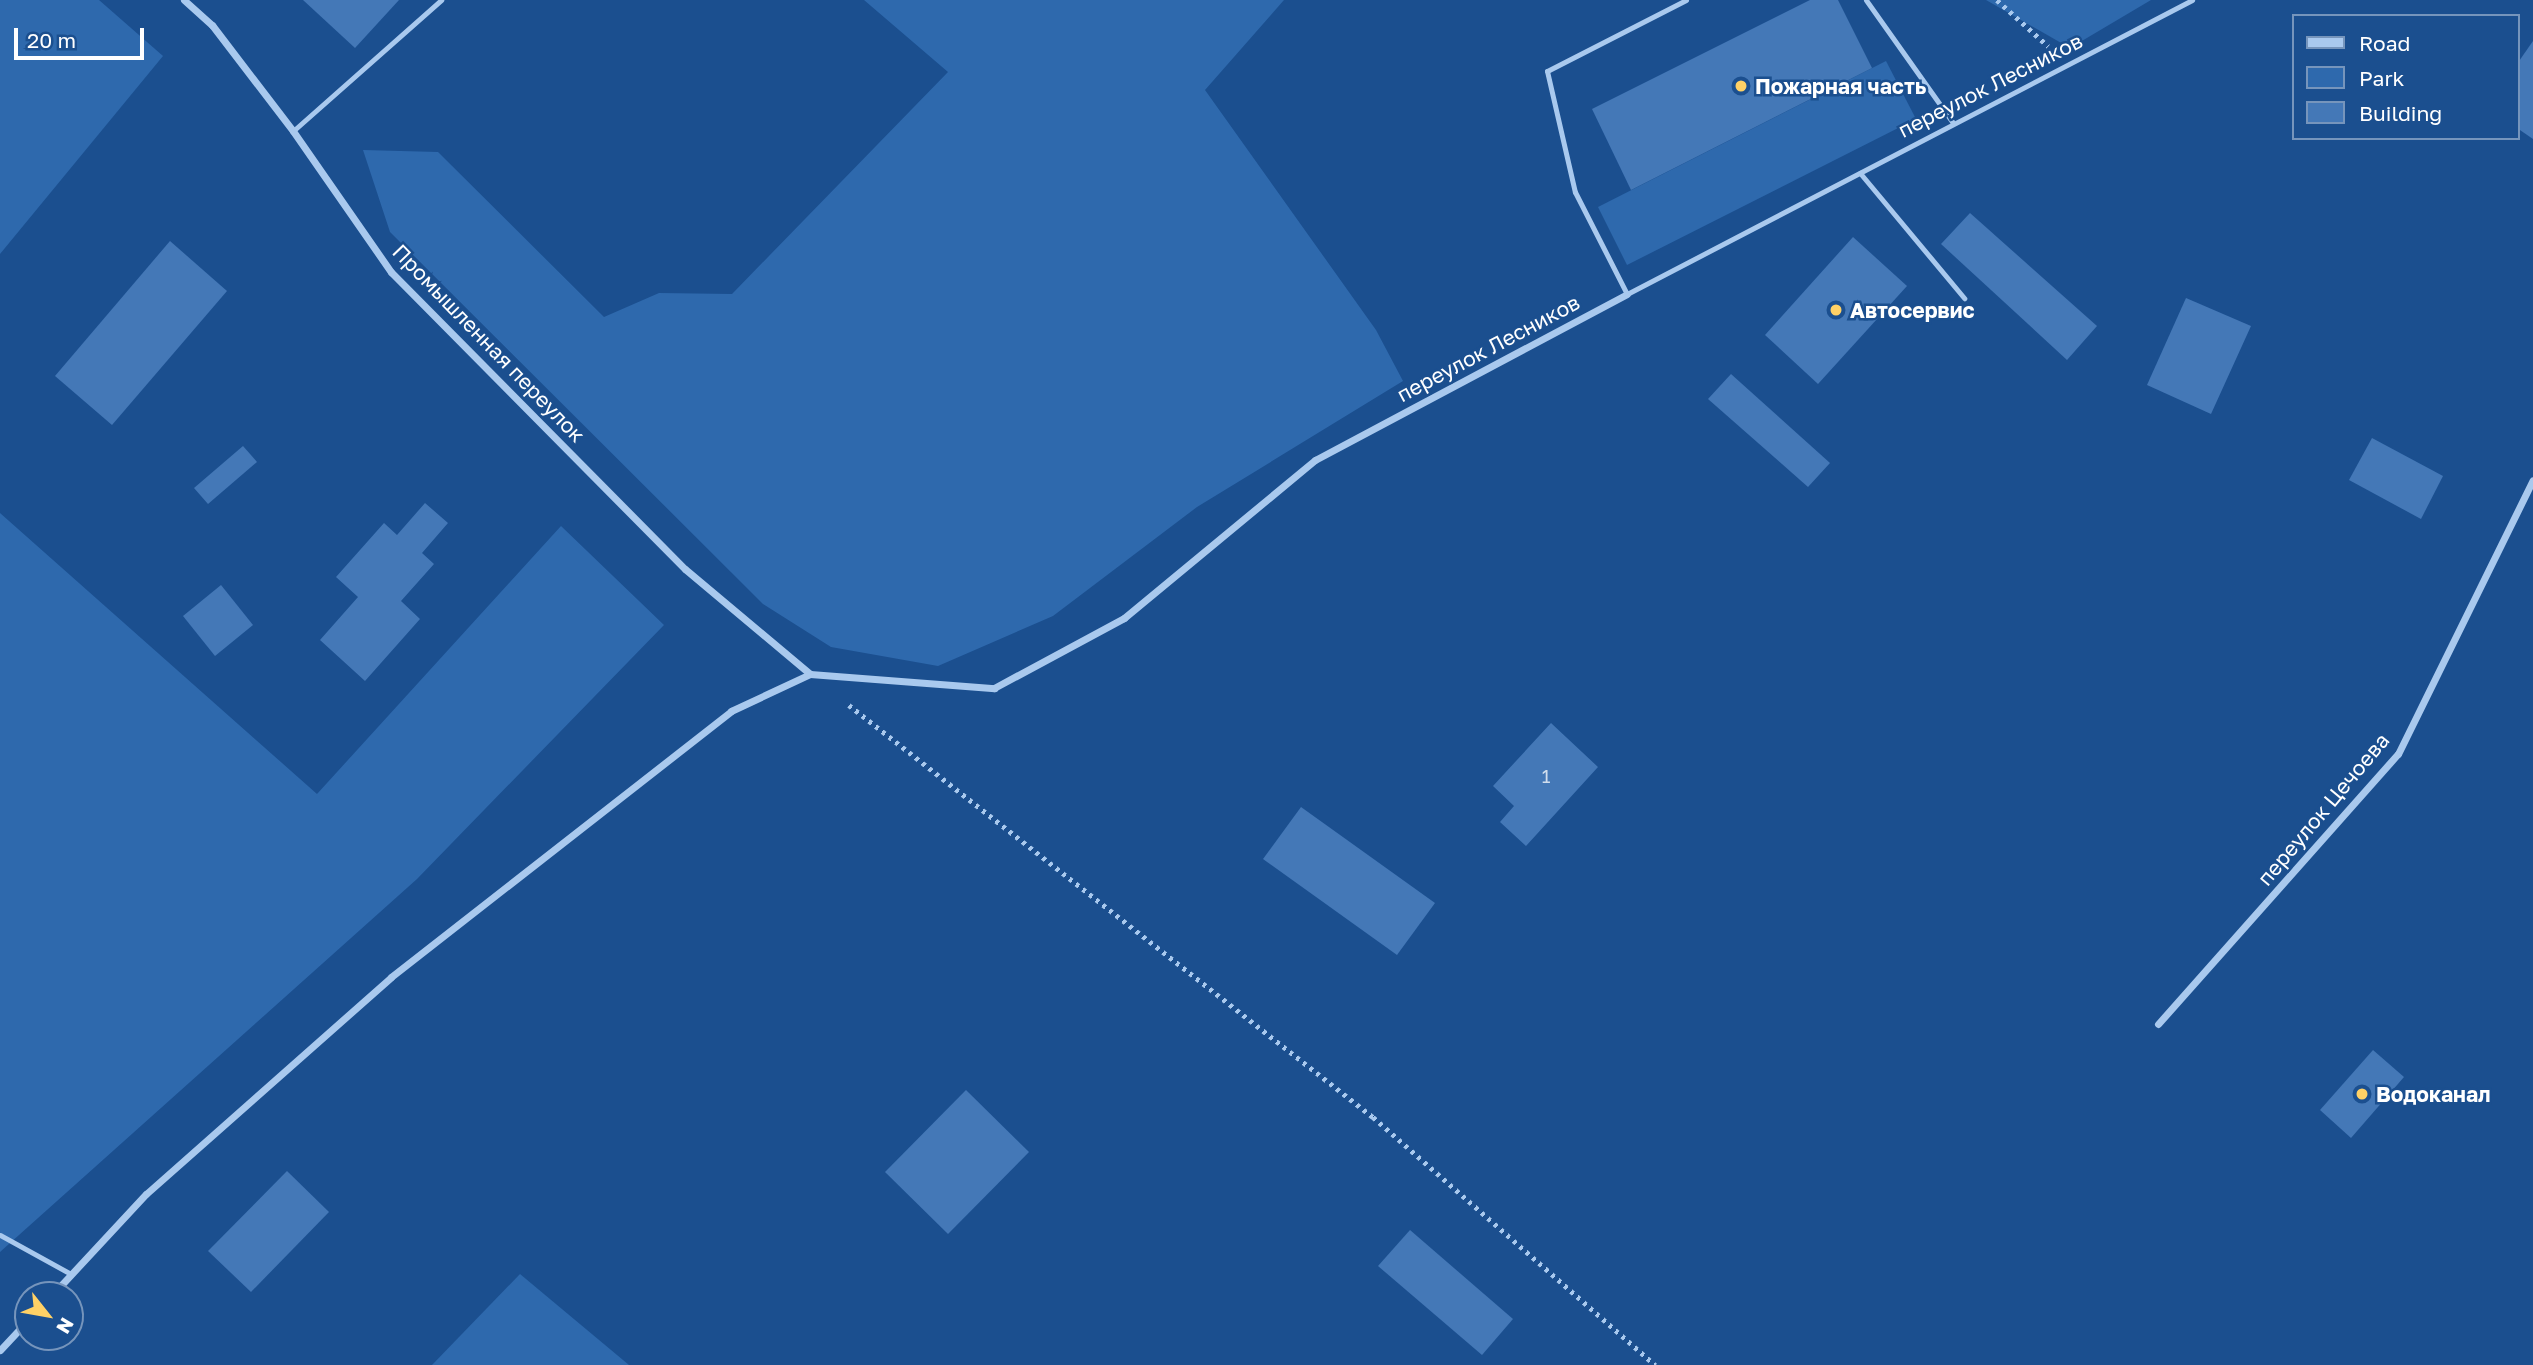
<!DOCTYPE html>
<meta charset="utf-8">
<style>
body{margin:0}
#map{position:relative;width:2533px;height:1365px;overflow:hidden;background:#1b4f8f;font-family:"Golos Text",sans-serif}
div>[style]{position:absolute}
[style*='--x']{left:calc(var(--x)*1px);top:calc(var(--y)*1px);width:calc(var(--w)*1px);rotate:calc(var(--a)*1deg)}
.green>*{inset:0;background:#2e69ad}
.building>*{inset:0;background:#4478b7}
.path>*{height:4.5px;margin-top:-2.25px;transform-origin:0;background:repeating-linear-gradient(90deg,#a9c9ee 0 3.5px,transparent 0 8.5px)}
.service>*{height:5px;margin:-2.5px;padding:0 2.5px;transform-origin:2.5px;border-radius:2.5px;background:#a9c9ee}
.minor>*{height:7px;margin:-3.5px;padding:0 3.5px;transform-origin:3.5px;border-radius:3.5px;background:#a9c9ee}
.dots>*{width:19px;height:19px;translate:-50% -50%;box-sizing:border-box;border:4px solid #1b4f8f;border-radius:50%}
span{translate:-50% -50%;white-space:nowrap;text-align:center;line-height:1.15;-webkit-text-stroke:5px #1b4f8f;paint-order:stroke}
.number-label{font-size:18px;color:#d0dded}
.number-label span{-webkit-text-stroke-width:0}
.street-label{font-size:21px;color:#fff}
.poi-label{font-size:21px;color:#fff;font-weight:700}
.left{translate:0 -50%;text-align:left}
.legend{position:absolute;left:2292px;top:14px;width:228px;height:126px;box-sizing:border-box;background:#1b4f8f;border:2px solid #7695bc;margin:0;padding:9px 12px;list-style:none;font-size:21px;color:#fff}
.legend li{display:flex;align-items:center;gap:14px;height:35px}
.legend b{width:35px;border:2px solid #7695bc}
.north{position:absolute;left:14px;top:1281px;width:70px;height:70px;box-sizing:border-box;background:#1b4f8f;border:2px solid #7695bc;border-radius:50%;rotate:121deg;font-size:19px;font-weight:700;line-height:28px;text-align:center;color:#fff}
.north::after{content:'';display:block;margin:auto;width:24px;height:32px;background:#ffd166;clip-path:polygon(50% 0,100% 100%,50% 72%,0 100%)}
.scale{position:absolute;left:14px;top:28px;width:130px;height:32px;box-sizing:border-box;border:4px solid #fff;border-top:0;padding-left:9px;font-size:21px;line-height:24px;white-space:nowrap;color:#fff;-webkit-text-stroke:5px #1b4f8f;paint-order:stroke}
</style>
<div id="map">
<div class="green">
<div style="clip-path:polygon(0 0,99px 0,163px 56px,0 254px)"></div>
<div style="clip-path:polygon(864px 0,1284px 0,1205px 90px,1376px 330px,1403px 381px,1197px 507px,1053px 616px,938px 666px,831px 647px,763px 604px,390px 232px,363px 150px,438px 152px,604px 317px,659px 293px,732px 294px,948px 72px)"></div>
<div style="clip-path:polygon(1986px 0,2151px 0,2070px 48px)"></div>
<div style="clip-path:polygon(1886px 61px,1916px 119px,1627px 265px,1598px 207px)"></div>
<div style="clip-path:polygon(0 513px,317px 794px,561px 526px,664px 625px,417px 879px,0 1252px)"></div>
<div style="clip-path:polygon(520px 1274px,629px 1365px,432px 1365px)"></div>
</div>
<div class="building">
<div style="clip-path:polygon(303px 0,399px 0,355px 48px)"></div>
<div style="clip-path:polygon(1810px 0,1838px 0,1872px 68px,1631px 190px,1592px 109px)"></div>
<div style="clip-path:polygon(2533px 41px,2533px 139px,2517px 128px,2517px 64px)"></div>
<div style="clip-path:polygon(1970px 213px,2097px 326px,2067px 360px,1941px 244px)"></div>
<div style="clip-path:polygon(1853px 237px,1907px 286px,1818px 384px,1765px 335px)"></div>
<div style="clip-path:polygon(170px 241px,227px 291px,112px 425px,55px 376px)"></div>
<div style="clip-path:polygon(2186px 298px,2251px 326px,2211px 414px,2147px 385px)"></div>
<div style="clip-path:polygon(1731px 374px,1830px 463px,1808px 487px,1708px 399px)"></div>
<div style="clip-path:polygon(2372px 438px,2443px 476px,2421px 519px,2349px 480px)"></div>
<div style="clip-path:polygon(243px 446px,257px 462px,208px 504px,194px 488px)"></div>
<div style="clip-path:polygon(425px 503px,448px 523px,422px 553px,434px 564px,401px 601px,420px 619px,365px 681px,320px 640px,358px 597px,336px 577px,384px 523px,397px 535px)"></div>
<div style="clip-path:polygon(221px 585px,253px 625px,215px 656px,183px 616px)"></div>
<div style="clip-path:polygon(1551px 723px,1598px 767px,1526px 846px,1500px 822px,1514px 806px,1493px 786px)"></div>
<div style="clip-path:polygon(1301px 807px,1435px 903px,1397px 955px,1263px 859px)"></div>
<div style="clip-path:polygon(2373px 1050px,2404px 1077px,2351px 1138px,2320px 1110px)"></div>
<div style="clip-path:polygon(966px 1090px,1029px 1152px,948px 1234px,885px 1172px)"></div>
<div style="clip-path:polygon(287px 1171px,329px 1212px,251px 1292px,208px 1251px)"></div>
<div style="clip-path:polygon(1410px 1230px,1513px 1319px,1482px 1355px,1378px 1266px)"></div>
</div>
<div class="path">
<div style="--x:1997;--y:0;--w:69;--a:42"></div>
<div style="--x:849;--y:705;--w:667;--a:38.18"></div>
<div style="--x:1373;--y:1117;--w:376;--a:41.3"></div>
</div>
<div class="service">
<div style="--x:1686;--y:0;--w:156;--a:152.9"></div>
<div style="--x:1547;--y:71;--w:124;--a:77"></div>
<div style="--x:1575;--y:192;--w:114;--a:63"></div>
<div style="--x:1627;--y:294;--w:637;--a:-27.49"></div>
<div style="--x:1866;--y:0;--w:151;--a:54.7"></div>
<div style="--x:293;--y:131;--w:198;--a:-41.5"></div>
<div style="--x:1860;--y:173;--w:163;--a:50.2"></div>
<div style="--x:0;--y:1235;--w:81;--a:28.8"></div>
</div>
<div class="minor">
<div style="--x:184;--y:0;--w:38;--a:42"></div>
<div style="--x:212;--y:25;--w:133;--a:52.6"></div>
<div style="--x:293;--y:131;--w:172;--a:55.2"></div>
<div style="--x:391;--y:272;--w:418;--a:45.3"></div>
<div style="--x:685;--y:569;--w:163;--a:40"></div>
<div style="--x:810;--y:674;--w:185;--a:4.4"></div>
<div style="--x:994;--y:688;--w:148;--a:-28.3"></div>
<div style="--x:1124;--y:618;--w:248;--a:-39.6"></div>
<div style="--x:1315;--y:460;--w:353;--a:-28"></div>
<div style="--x:2158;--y:1024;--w:361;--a:-48.4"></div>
<div style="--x:2398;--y:754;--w:305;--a:-63.8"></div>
<div style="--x:52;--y:1295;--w:138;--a:-47.1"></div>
<div style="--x:146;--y:1194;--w:327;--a:-41.5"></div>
<div style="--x:391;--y:977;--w:432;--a:-38"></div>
<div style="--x:731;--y:711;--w:87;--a:-25.1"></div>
<div style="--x:0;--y:1350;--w:41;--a:-47"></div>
</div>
<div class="dots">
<div style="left:1741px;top:86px;background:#ffd166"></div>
<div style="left:1836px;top:310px;background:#ffd166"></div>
<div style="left:2362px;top:1094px;background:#ffd166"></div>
</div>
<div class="number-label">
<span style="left:1546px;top:776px">1</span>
</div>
<div class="street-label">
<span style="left:1990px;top:85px;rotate:-27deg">переулок Лесников</span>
<span style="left:489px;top:343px;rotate:46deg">Промышленная переулок</span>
<span style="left:1488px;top:348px;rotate:-28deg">переулок Лесников</span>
<span style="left:2323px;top:809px;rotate:-50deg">переулок Цечоева</span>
</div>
<div class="poi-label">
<span class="left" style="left:1755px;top:86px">Пожарная часть</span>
<span class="left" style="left:1850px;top:310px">Автосервис</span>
<span class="left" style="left:2376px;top:1094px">Водоканал</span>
</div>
<ul class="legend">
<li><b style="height:9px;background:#a9c9ee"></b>Road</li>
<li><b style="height:19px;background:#2e69ad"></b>Park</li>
<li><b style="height:19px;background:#4478b7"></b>Building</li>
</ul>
<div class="north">N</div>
<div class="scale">20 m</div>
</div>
